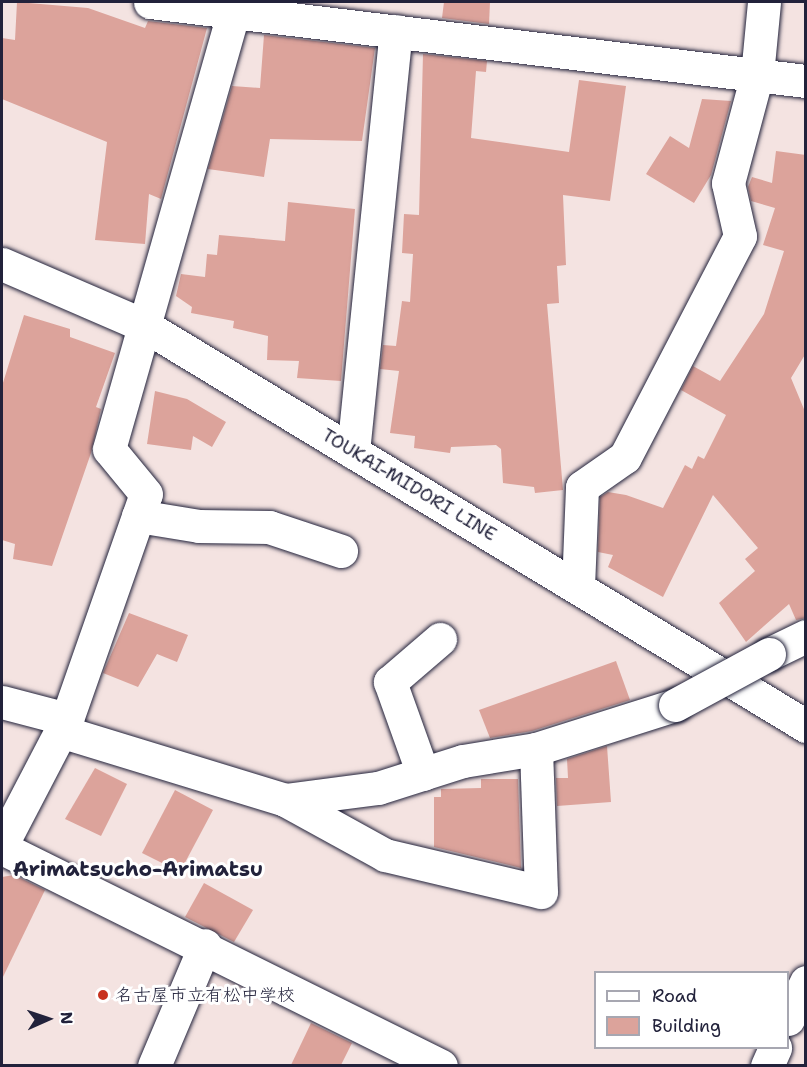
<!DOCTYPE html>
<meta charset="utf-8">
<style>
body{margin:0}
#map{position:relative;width:807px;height:1067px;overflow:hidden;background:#f4e3e1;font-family:"Shantell Sans","Klee One",sans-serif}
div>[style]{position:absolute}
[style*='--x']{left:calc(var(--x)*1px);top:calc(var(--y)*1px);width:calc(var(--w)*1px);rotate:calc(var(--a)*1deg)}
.building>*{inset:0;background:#dca39b}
.roads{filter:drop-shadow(0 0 2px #22223b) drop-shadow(0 0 2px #22223b)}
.minor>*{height:33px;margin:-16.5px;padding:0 16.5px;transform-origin:16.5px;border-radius:16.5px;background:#fff}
.major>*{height:33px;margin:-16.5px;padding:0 16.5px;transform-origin:16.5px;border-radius:16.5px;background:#fff}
.highway>*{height:33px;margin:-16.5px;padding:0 16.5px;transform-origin:16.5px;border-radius:16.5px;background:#fff}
.bridges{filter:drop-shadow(0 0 2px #22223b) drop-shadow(0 0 2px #22223b)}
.minor-bridge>*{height:33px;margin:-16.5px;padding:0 16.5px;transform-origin:16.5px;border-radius:16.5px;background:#fff}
.dots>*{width:16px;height:16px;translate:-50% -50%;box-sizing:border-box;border:3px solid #fff;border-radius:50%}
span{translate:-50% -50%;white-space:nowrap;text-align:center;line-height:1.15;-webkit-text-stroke:6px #fff;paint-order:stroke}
.street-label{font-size:18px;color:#22223b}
.poi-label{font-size:18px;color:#22223b}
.left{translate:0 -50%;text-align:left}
.quarter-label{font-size:21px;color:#22223b;font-weight:700}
.frame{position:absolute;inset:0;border:3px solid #22223b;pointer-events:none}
.legend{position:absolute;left:594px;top:971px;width:195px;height:78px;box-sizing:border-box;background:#fff;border:2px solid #a7a7b1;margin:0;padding:8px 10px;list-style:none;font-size:18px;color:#22223b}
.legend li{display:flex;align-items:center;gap:12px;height:30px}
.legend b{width:30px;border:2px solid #a7a7b1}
.north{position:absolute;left:18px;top:989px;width:60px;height:60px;-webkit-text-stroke:4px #fff;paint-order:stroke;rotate:87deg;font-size:16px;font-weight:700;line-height:24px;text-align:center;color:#22223b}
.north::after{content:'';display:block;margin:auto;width:21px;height:27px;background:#22223b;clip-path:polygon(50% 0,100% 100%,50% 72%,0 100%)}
</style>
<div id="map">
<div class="building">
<div style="clip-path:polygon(17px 2px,88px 8px,145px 28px,148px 21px,207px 28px,161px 199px,149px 194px,145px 244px,95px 240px,107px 142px,2px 99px,2px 38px,15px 40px)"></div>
<div style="clip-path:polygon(444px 2px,490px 2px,489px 24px,442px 18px)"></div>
<div style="clip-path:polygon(264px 35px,375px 48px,362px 141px,270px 139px,264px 177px,208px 169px,232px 86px,260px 88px)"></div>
<div style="clip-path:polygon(423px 54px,487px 61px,486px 72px,476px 71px,471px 138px,569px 152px,579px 80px,626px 86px,610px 201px,563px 195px,566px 265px,557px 266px,559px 303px,547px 304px,563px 490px,535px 493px,534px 487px,503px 483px,501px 449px,496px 445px,451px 447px,450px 453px,414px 448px,415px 436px,390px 433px,399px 371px,380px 369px,383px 345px,396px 346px,402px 301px,410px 302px,413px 254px,402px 253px,404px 214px,419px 215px)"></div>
<div style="clip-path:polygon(702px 99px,731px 101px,711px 175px,694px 203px,646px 174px,670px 136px,689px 148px)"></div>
<div style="clip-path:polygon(776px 151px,806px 155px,806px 353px,791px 378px,806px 414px,806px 618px,796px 620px,789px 604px,746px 642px,719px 603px,755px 571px,745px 559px,758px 548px,713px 495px,663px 597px,608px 567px,613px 555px,598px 552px,600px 497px,608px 492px,626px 495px,663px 508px,685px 465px,692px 469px,698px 456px,704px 459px,726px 415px,681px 390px,693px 366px,720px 381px,764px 314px,784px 251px,763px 245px,775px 208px,751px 201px,748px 187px,752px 177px,772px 183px)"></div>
<div style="clip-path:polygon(288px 202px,355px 209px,341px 381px,297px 378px,299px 361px,267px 360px,268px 336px,233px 328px,234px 321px,191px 313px,192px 307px,176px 296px,181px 274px,205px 277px,207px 254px,217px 255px,219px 235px,285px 241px)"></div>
<div style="clip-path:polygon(24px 315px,70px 329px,70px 337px,115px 353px,96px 407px,101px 409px,91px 453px,52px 566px,13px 559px,15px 544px,2px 540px,2px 386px)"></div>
<div style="clip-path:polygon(155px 391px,187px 399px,226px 422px,212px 447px,193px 436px,191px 450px,147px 444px)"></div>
<div style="clip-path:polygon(129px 613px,188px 635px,177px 662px,157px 654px,138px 687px,103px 673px)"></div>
<div style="clip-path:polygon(616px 661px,630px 700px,532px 731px,490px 738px,479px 710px)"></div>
<div style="clip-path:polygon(607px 746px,611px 802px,557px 806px,556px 778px,568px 778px,567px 759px)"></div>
<div style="clip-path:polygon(95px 768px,127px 784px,101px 836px,65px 819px)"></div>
<div style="clip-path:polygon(481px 779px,518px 779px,521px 868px,434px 847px,434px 797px,441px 797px,441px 789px,481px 788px)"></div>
<div style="clip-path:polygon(175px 790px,213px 810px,180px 872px,142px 853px)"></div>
<div style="clip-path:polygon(14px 875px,45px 890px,2px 979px,2px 877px)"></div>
<div style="clip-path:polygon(204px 883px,253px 910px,234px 942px,185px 917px)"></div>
<div style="clip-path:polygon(311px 1023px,352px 1043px,341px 1065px,291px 1065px)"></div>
</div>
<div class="roads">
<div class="minor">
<div style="--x:150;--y:2;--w:661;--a:6.87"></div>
<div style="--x:353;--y:452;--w:423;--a:-84.2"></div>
<div style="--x:138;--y:516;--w:62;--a:9.3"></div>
<div style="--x:199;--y:526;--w:70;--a:0.8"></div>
<div style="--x:269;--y:527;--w:76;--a:18.4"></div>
<div style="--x:578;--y:587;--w:100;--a:-87.7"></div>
<div style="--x:582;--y:487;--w:52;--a:-34.9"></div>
<div style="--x:625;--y:457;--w:249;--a:-62.5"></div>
<div style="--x:740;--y:236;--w:54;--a:-102.8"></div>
<div style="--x:728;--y:183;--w:112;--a:-75"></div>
<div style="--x:757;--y:75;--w:73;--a:-84.5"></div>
<div style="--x:769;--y:654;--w:41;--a:-25.9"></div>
<div style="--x:2;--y:702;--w:67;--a:14.7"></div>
<div style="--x:60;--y:731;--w:235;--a:17"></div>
<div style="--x:285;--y:800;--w:94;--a:-7.4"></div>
<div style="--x:378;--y:788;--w:89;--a:-17.6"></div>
<div style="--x:463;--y:761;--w:74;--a:-9.3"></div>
<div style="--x:536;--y:749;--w:146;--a:-17.6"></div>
<div style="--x:423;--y:774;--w:98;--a:-109.7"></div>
<div style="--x:390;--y:682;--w:66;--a:-40.7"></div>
<div style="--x:285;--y:800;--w:114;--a:28.8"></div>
<div style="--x:385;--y:855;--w:160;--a:13.3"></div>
<div style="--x:541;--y:892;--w:143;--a:-92"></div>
<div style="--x:2;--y:844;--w:141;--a:-62.5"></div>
<div style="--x:67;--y:719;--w:238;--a:-70.7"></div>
<div style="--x:146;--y:494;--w:58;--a:-129.4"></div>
<div style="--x:109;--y:449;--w:452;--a:-74.1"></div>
<div style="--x:2;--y:848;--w:490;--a:26.4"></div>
<div style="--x:154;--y:1066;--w:131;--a:-67.1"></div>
</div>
<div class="major">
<div style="--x:2;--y:264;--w:156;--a:23.4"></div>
<div style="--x:145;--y:326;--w:773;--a:31.18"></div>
</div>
<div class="highway">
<div style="--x:788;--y:1019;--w:41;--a:-64.1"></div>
<div style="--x:767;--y:1066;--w:20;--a:-66"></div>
</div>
</div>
<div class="bridges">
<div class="minor-bridge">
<div style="--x:675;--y:705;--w:107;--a:-28.5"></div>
</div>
</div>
<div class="dots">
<div style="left:103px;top:995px;background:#c8321e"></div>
</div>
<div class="street-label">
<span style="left:409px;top:485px;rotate:31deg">TOUKAI-MIDORI LINE</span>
</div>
<div class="poi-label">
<span class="left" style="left:115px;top:995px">名古屋市立有松中学校</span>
</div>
<div class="quarter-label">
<span style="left:138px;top:869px">Arimatsucho-Arimatsu</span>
</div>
<div class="frame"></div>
<ul class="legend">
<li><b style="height:8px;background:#fff"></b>Road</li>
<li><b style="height:16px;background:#dca39b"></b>Building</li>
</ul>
<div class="north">N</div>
</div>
